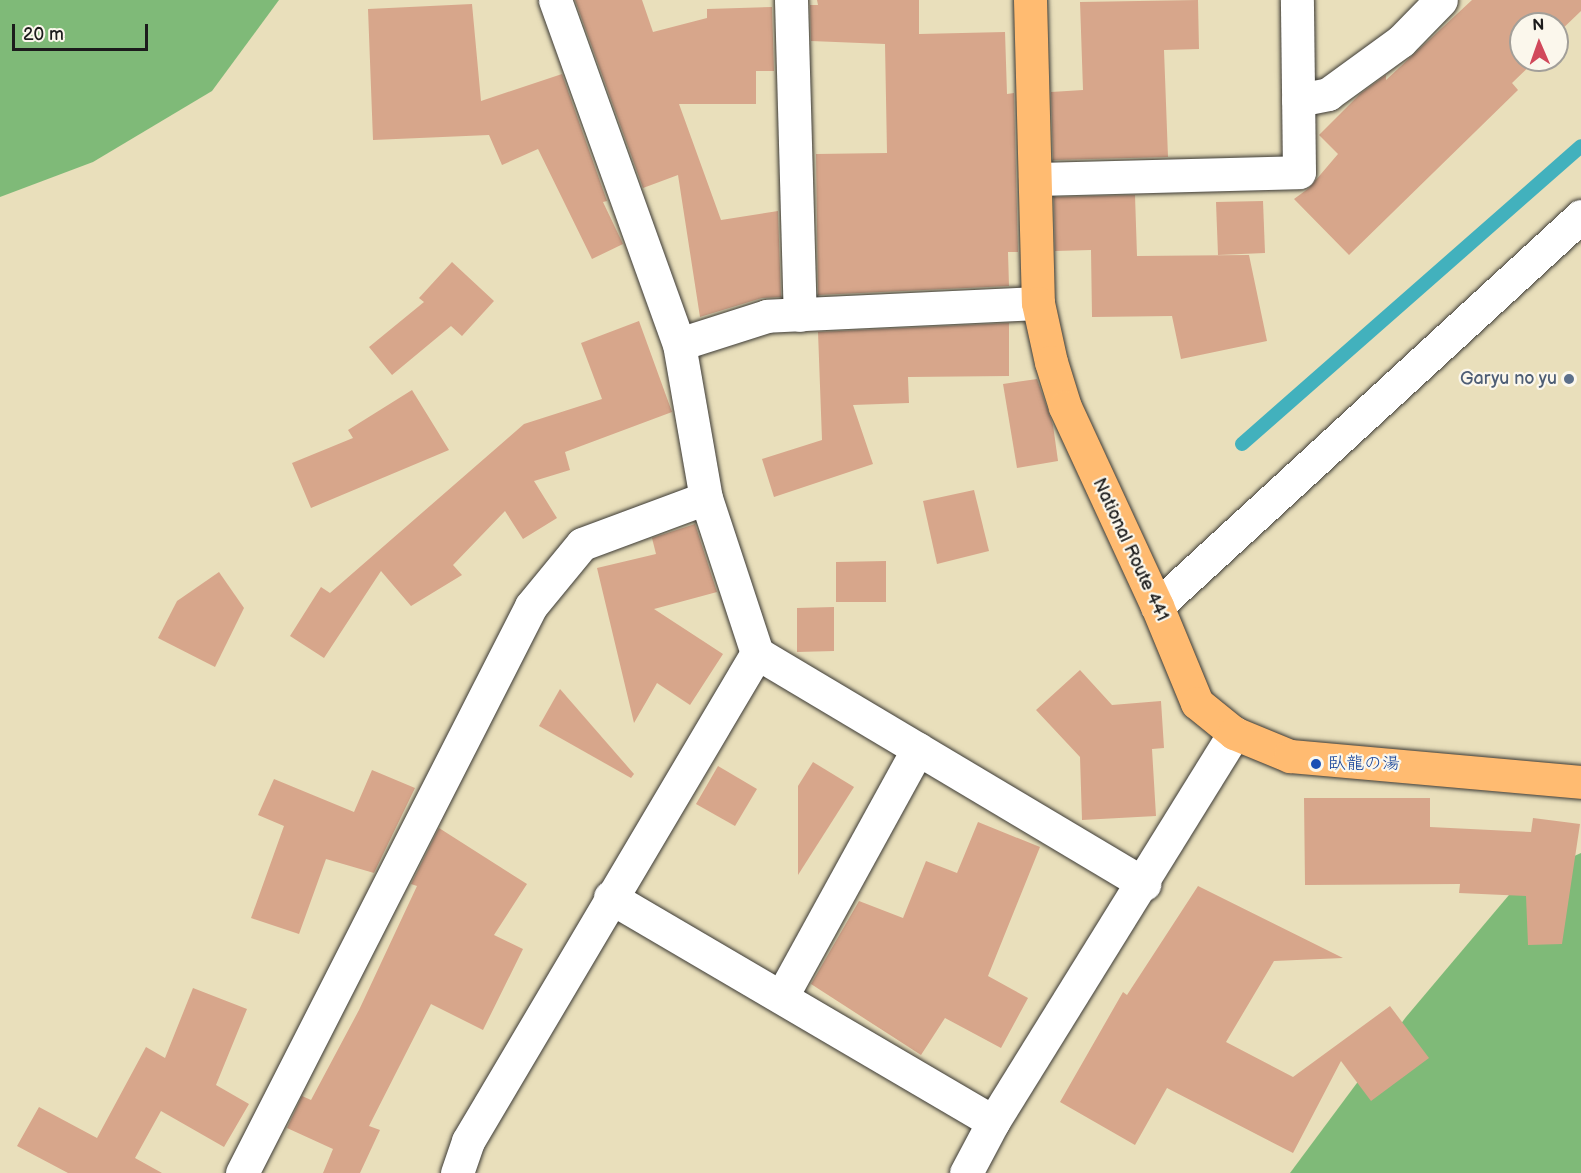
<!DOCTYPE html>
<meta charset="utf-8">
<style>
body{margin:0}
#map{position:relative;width:1581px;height:1173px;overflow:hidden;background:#e9dfbb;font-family:"Balsamiq Sans","Klee One",sans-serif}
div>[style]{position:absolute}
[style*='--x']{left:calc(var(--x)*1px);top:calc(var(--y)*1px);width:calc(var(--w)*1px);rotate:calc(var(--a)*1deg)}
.forest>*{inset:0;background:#7fba78}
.stream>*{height:14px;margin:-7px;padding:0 7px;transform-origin:7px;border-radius:7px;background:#42b1bd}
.building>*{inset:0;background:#d7a68b}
.roads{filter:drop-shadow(0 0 2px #3b3934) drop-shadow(0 0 2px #3b3934)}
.minor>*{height:33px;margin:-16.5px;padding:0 16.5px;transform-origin:16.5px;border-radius:16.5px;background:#fff}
.highway>*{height:33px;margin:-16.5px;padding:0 16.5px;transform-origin:16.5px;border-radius:16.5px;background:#ffbb71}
.dots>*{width:16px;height:16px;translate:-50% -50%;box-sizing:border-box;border:3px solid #fbf7ec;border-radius:50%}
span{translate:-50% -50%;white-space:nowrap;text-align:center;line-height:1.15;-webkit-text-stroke:4.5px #fbf7ec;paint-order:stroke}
.service-label{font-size:18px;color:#4e5e75}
.right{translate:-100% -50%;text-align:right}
.street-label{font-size:18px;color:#1c1c1c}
.transit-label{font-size:18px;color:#164399}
.left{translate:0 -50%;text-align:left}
.north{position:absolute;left:1509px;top:12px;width:60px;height:60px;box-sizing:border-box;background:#fbf7ec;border:2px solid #a29f99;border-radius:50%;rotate:358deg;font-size:16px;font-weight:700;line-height:24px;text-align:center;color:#1c1c1c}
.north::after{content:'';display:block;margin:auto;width:21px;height:27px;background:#d1495b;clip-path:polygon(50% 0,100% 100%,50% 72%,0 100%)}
.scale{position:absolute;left:12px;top:24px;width:136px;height:27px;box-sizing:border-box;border:3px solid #1c1c1c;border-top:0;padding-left:8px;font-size:18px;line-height:21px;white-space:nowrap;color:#1c1c1c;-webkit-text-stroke:4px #fbf7ec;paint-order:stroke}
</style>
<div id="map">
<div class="forest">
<div style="clip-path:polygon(0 0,279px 0,212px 91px,93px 162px,0 197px)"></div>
<div style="clip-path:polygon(1581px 853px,1581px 1173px,1290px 1173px,1406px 1017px,1509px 895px,1525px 878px)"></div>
</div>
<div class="stream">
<div style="--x:1242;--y:444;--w:451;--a:-41.3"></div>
</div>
<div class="building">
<div style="clip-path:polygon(575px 0,642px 0,653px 32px,707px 18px,707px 9px,772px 7px,774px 71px,756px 71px,756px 104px,679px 104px,721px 220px,778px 211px,781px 297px,762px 298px,700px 317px,678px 175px,643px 188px)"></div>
<div style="clip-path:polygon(817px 0,919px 0,919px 34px,1005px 32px,1007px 94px,1014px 93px,1018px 252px,1008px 252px,1009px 286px,818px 295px,816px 154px,887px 153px,885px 44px,811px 41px,810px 5px,818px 5px)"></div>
<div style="clip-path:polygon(1198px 0,1199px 49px,1164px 50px,1168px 157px,1053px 160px,1051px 92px,1083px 90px,1080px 2px)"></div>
<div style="clip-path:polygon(1472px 0,1581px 0,1581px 11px,1557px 34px,1557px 24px,1521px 24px,1521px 60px,1536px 60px,1512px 83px,1518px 90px,1349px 255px,1294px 199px,1309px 188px,1338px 154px,1319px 135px,1360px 94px,1386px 75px,1386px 80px)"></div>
<div style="clip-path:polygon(472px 4px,481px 101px,562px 74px,607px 201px,603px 202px,623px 244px,592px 259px,538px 149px,502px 165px,489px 135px,373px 140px,368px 9px)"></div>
<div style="clip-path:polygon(1135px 195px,1137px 256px,1249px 255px,1267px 341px,1181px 359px,1172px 316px,1092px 317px,1091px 250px,1055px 251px,1054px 197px)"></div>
<div style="clip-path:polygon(1263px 201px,1265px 253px,1218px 255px,1216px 202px)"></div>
<div style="clip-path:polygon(452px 262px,494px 301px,462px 336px,451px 326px,392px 375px,369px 347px,424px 302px,419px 298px)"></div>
<div style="clip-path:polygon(639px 321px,672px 412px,565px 452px,570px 470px,534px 481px,557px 518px,523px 539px,505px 511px,453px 565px,462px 575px,411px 606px,381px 571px,324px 658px,290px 636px,321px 587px,330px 593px,524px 424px,602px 399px,581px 343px)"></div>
<div style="clip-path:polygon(1009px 323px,1009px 376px,908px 377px,909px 403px,853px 405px,873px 464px,774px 497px,762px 459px,822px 440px,818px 332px)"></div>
<div style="clip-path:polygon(1037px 379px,1053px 425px,1058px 461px,1017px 468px,1003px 384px)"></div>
<div style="clip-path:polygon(412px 390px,449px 450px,311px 508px,292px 463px,353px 438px,348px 430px)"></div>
<div style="clip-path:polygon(974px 490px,989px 551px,937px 564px,923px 501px)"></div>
<div style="clip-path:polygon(695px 524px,717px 592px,654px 609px,723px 654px,690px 705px,657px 683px,634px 723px,597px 568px,656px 554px,652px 538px)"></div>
<div style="clip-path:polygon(886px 561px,886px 602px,836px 602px,836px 562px)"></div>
<div style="clip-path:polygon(219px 572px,244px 608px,215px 667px,158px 638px,177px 601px)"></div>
<div style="clip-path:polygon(834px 607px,834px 651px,797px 652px,797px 608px)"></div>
<div style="clip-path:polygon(1080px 670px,1112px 705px,1161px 701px,1164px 748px,1152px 749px,1156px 816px,1082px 820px,1080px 757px,1036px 710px)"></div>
<div style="clip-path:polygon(560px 689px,634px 774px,631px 778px,539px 726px)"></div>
<div style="clip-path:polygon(813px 762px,854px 787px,798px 875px,798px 786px)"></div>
<div style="clip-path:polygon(718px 766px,757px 789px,735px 826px,696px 804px)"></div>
<div style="clip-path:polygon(372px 770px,415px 788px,374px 873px,326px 859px,299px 934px,251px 918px,284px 826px,258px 815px,274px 779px,354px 812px)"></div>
<div style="clip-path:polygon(1304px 798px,1430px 798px,1430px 827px,1531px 832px,1533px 818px,1580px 824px,1562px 944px,1528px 945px,1526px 896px,1459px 893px,1460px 884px,1305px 885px)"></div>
<div style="clip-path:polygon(978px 822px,1040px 847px,988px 976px,1028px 998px,1001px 1048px,945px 1018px,921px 1055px,811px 984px,859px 901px,903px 918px,926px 861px,957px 873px)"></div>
<div style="clip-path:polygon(439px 828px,527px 884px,494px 935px,523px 949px,483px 1030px,431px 1004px,369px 1126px,380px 1130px,360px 1173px,323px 1173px,333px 1149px,287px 1128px,302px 1096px,311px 1100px,359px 1010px,417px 886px,411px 884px)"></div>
<div style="clip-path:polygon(1198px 886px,1343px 958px,1274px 961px,1226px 1042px,1293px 1077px,1390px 1006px,1429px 1058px,1371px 1101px,1341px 1061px,1293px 1153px,1167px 1088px,1135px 1145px,1060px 1102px,1123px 992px,1127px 995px)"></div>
<div style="clip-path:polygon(193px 988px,247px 1009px,216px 1085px,249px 1104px,224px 1147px,161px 1111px,135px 1158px,162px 1173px,68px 1173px,17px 1146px,39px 1107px,97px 1138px,146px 1047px,165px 1058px)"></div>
</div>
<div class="roads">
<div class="minor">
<div style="--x:555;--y:0;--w:366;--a:70.2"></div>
<div style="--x:791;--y:0;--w:315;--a:88.4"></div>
<div style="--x:1298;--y:100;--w:31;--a:-11"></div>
<div style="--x:1328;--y:94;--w:90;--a:-36"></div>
<div style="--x:1401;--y:41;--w:57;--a:-45.7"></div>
<div style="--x:1035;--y:179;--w:264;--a:-1.5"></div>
<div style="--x:1299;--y:172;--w:172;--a:-90.7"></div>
<div style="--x:1038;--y:303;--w:271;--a:177.3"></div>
<div style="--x:767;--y:316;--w:92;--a:162.3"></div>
<div style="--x:679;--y:344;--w:156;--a:80.1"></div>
<div style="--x:706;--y:498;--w:163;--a:71.8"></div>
<div style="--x:757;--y:653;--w:451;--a:30.8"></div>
<div style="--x:1157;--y:606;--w:576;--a:-42.61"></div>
<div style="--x:610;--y:897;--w:444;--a:30.4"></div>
<div style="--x:782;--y:996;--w:282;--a:-61.2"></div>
<div style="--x:242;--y:1173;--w:636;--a:-62.99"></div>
<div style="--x:531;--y:606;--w:80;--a:-50.6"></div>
<div style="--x:582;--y:544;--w:132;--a:-20.4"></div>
<div style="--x:457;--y:1173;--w:34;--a:-71"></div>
<div style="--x:468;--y:1141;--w:567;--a:-59.37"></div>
<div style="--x:966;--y:1173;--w:58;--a:-62.1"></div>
<div style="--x:993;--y:1122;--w:458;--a:-58.2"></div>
</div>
<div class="highway">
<div style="--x:1030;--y:0;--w:303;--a:88.5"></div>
<div style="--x:1038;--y:303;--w:60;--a:77.6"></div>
<div style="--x:1051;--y:362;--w:47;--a:72.7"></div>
<div style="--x:1065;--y:407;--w:219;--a:65.2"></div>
<div style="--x:1157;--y:606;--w:105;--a:67.6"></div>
<div style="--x:1197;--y:703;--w:48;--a:39"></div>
<div style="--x:1234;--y:733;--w:61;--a:22.3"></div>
<div style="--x:1290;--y:756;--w:292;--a:5.1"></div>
</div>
</div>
<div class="dots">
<div style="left:1569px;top:379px;background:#5c6f8a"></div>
<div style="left:1316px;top:764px;background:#1a4fb4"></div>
</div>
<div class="service-label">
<span class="right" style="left:1557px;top:379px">Garyu no yu</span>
</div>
<div class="street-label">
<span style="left:1130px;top:550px;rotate:65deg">National Route 441</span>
</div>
<div class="transit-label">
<span class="left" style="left:1328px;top:764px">臥龍の湯</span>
</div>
<div class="north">N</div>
<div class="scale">20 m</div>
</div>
